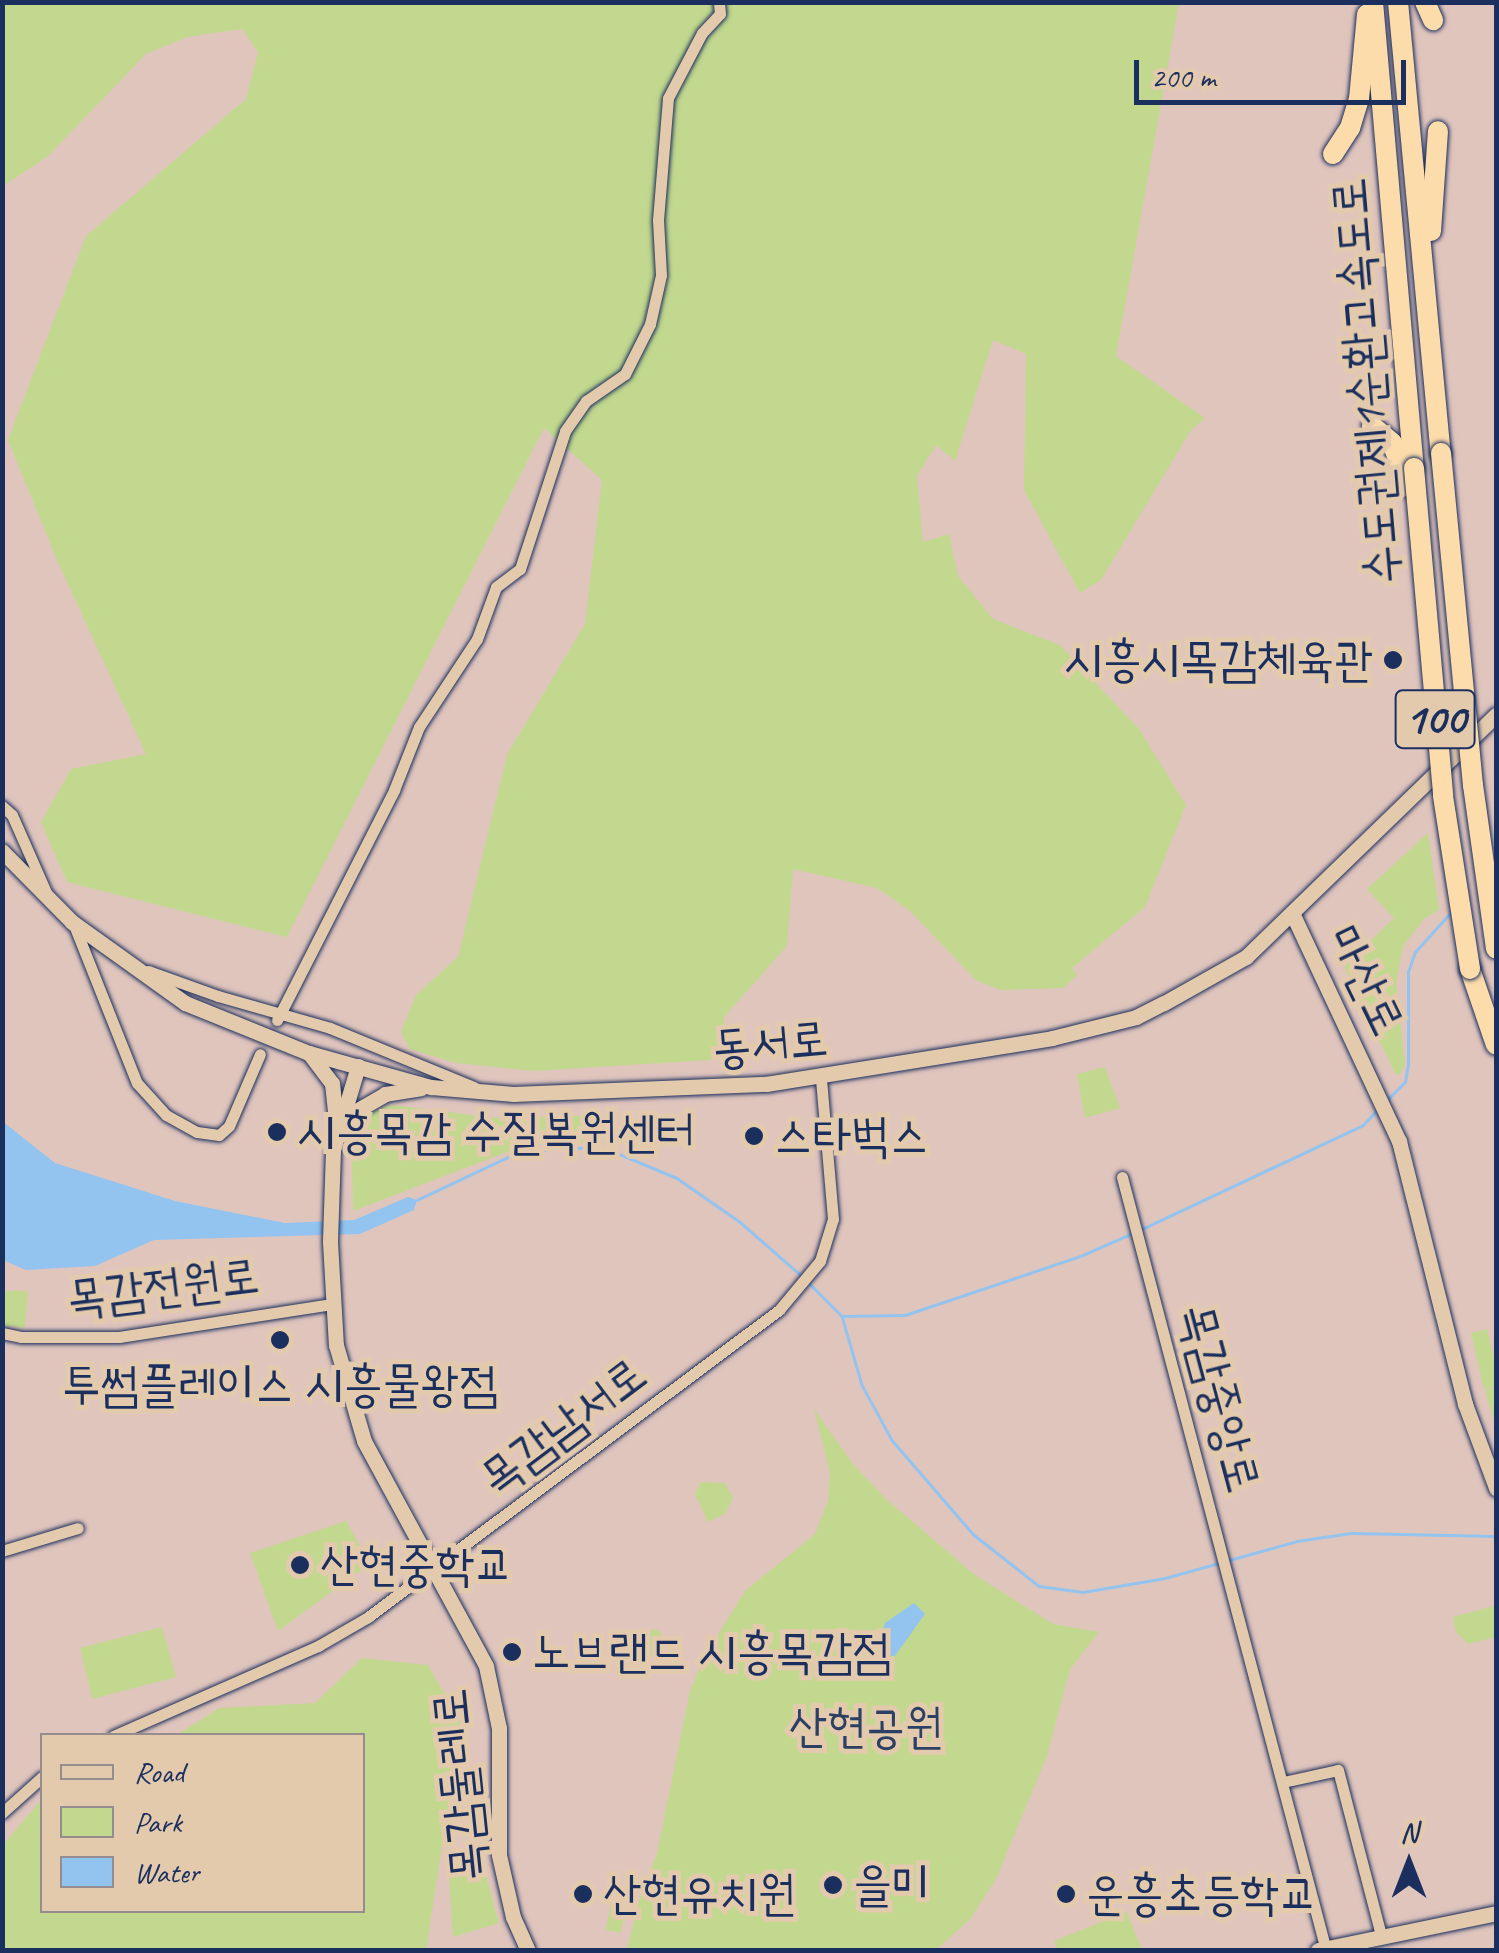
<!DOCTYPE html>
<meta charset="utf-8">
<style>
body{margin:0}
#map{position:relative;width:1499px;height:1953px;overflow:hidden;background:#e0c5bd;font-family:Caveat,"Poor Story",sans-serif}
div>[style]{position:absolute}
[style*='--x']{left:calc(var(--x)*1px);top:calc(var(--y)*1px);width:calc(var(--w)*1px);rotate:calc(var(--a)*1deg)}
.green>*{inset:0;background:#c1d88e}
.water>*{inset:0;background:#92c4ef}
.stream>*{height:2.5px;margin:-1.25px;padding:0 1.25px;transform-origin:1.25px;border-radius:1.25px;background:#92c4ef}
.roads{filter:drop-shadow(0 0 2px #1b2f5e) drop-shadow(0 0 2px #1b2f5e)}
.street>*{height:11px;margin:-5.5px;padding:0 5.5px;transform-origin:5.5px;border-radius:5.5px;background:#e4caac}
.secondary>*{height:15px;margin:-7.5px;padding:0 7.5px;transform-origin:7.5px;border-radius:7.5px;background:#e4caac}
.highway>*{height:20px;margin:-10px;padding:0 10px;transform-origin:10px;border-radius:10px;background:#fddcac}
.bridges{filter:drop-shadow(0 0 2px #1b2f5e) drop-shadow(0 0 2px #1b2f5e)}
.highway-bridge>*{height:20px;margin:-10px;padding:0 10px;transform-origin:10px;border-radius:10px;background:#fddcac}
.dots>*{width:28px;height:28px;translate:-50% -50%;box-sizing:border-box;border:5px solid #e4caac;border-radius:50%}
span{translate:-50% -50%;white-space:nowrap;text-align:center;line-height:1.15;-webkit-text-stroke:10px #e4caac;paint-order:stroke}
.shield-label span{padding:2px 8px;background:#e4caac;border:2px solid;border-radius:8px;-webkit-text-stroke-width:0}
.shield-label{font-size:45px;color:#1b2f5e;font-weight:700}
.street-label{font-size:48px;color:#1b2f5e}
.poi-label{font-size:48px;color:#1b2f5e}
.right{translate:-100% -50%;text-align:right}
.left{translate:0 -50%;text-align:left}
.park-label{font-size:48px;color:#2c4063}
.frame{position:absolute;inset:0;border:5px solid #1b2f5e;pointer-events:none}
.legend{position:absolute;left:40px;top:1733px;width:325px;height:180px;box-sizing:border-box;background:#e4caac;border:2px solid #948c8d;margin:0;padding:12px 18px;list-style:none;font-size:30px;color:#1b2f5e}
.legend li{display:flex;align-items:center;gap:20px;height:50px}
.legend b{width:50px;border:2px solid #948c8d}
.north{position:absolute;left:1359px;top:1813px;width:100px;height:100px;-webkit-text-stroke:8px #e4caac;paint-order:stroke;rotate:0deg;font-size:28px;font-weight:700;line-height:40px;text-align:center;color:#1b2f5e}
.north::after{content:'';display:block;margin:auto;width:35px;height:45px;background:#1b2f5e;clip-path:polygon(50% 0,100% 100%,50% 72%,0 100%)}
.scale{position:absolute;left:1134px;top:60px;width:272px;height:45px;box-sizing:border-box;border:5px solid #1b2f5e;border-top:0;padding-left:12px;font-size:30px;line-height:35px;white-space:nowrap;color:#1b2f5e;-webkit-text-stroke:8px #e4caac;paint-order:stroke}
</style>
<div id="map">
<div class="green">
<div style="clip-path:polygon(2px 3px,1179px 3px,1116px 356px,1205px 418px,1191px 430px,1101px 580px,1080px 593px,1024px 490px,1026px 354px,993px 340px,955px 461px,936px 445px,917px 476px,923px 542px,949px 534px,958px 576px,993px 619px,1060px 645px,1139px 729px,1186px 805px,1145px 907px,1072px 968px,1077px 975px,1063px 988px,1001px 990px,976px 980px,910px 911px,877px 888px,793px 869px,787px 946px,724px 1017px,727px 1059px,533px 1071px,456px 1063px,410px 1049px,401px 1032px,416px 995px,458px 957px,507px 755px,585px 624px,602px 480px,544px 428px,287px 937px,67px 882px,41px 822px,71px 769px,146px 754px,57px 560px,8px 440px,86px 236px,246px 99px,258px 52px,242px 29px,187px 37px,146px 54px,47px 157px,3px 186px)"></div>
<div style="clip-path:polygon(1428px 833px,1439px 910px,1425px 918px,1403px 946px,1396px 984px,1405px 1064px,1400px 1075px,1395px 1073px,1344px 967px,1394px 918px,1367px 889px)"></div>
<div style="clip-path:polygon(1105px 1067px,1120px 1108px,1085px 1118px,1077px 1074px)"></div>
<div style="clip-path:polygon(392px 1105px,496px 1118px,608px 1115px,601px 1144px,547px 1143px,507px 1152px,353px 1211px,352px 1161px,358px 1130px,370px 1112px)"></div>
<div style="clip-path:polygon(3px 1291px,28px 1291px,25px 1328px,3px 1325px)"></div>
<div style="clip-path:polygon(1487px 1329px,1496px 1367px,1496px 1427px,1485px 1391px,1494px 1388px,1484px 1389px,1471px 1333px)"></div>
<div style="clip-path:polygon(814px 1409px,853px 1464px,885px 1498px,975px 1575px,1053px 1624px,1099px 1632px,1070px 1669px,1047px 1756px,996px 1879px,970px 1919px,936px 1950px,627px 1950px,638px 1904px,657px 1853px,690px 1691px,704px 1657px,745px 1591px,815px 1534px,828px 1501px,830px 1473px)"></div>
<div style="clip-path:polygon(701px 1482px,725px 1483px,733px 1498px,725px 1514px,708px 1522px,695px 1494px)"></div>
<div style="clip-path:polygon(346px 1521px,370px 1564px,278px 1631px,250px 1553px)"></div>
<div style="clip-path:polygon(1494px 1606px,1496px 1637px,1468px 1644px,1456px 1632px,1453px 1617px)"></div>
<div style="clip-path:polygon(162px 1627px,176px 1677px,92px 1699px,80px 1648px)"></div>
<div style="clip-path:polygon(655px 1629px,662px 1633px,648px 1662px,638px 1670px,618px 1670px,620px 1644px)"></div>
<div style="clip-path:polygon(362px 1658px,428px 1665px,461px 1722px,426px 1950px,3px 1950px,3px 1845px,42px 1799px,42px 1910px,362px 1910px,362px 1736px,177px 1735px,219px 1708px,315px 1703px)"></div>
<div style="clip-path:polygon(480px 1853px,499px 1923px,453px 1937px,448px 1862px)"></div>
<div style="clip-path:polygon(619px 1899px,627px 1900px,621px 1933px,606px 1930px,611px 1901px)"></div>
<div style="clip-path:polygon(1127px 1912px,1142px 1950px,1058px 1950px,1054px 1941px)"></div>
</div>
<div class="water">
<div style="clip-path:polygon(2px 1121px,55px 1163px,175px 1201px,285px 1223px,354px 1220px,408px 1197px,417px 1200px,414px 1210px,360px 1234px,154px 1240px,95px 1266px,26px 1270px,3px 1260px)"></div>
<div style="clip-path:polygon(914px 1603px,925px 1614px,889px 1664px,883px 1667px,872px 1661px,885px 1623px)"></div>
</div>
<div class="stream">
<div style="--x:1386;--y:1101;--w:27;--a:-45"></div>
<div style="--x:1405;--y:1082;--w:17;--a:-80"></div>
<div style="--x:1408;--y:1065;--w:93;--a:-90"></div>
<div style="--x:1408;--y:972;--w:21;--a:-71"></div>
<div style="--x:1415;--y:952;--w:54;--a:-48"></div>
<div style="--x:417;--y:1200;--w:103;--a:-25.3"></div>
<div style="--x:510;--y:1156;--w:51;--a:-10.2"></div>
<div style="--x:560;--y:1147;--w:47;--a:2.4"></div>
<div style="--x:607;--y:1149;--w:76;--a:22.5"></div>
<div style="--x:677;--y:1178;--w:77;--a:34.9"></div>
<div style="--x:740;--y:1222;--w:84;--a:41.1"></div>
<div style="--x:1140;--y:1230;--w:246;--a:-25.2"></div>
<div style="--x:1363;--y:1125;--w:21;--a:-47"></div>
<div style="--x:809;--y:1283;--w:47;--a:45"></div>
<div style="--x:842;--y:1316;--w:63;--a:-0.9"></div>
<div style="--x:905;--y:1315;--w:188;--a:-18.6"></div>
<div style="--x:1083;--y:1255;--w:55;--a:-23.7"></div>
<div style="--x:842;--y:1316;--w:72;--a:73.8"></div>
<div style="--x:862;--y:1385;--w:63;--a:61.4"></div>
<div style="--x:892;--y:1440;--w:124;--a:49.2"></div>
<div style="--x:973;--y:1534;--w:84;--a:38.2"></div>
<div style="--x:1039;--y:1586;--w:44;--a:7.8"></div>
<div style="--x:1083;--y:1592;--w:83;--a:-9.7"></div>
<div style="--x:1165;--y:1578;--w:56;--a:-15.5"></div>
<div style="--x:1226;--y:1561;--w:74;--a:-15.7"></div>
<div style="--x:1297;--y:1541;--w:56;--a:-8.3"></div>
<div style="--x:1352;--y:1533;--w:144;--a:1.2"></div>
</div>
<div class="roads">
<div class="street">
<div style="--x:2;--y:806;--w:13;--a:42"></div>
<div style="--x:12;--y:815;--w:84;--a:66.2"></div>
<div style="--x:74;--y:925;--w:170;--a:68.3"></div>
<div style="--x:137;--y:1083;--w:43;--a:47.8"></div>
<div style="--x:166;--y:1115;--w:35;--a:29"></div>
<div style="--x:197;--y:1132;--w:22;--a:8"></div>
<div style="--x:219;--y:1135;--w:13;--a:-42"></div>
<div style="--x:229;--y:1126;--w:78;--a:-66.7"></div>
<div style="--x:148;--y:971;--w:74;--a:19.7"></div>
<div style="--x:218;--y:996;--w:116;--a:15.9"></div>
<div style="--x:330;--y:1028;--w:156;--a:22.3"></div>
<div style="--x:277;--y:1020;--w:258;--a:-63"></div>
<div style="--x:394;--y:790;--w:68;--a:-68.4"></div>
<div style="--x:419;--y:727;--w:105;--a:-56.6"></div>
<div style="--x:477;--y:639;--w:55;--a:-69.9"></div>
<div style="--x:496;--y:587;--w:30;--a:-37"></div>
<div style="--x:520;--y:569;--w:145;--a:-71.9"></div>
<div style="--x:565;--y:431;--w:37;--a:-55"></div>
<div style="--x:586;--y:401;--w:47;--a:-34.7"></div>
<div style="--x:625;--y:374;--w:56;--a:-63.4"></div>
<div style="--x:650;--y:324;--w:50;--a:-77.3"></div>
<div style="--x:661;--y:275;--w:55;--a:-93.1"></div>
<div style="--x:658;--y:220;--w:122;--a:-85.3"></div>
<div style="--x:668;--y:98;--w:73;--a:-62.4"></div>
<div style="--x:702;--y:33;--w:26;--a:-47"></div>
<div style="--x:720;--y:14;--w:12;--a:-95"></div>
<div style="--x:1122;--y:1177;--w:799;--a:75.22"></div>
<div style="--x:2;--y:1333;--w:19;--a:12"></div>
<div style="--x:21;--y:1337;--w:98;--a:0"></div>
<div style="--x:119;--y:1337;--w:217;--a:-8.8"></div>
<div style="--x:2;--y:1551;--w:79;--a:-16.8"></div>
<div style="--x:113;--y:1736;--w:224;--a:-23.7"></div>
<div style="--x:318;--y:1646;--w:58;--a:-30.1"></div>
<div style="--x:368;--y:1617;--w:513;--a:-36.76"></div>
<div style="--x:779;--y:1310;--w:64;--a:-50.1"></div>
<div style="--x:820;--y:1261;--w:44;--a:-72.8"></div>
<div style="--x:833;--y:1219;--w:141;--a:-94.9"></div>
<div style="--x:1283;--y:1782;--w:56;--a:-12.3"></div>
<div style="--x:1338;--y:1770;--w:171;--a:75.4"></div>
<div style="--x:2;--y:1813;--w:54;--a:-42"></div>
</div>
<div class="secondary">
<div style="--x:2;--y:851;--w:100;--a:45.4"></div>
<div style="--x:72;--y:922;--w:139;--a:35.6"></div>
<div style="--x:185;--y:1003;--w:134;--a:22"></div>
<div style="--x:309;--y:1053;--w:127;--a:15.6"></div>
<div style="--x:431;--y:1087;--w:83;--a:4.8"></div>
<div style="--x:514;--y:1094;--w:252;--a:-2.3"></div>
<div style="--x:766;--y:1084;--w:290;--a:-9.1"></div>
<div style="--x:1052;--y:1038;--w:87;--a:-14"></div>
<div style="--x:1136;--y:1017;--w:31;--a:-27"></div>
<div style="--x:1164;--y:1003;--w:94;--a:-29.3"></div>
<div style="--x:1246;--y:957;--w:348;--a:-44.1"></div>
<div style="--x:1293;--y:915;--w:250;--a:64.9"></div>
<div style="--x:1399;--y:1141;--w:271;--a:75.9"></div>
<div style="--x:1465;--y:1404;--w:90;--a:69.7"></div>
<div style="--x:309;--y:1053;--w:38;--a:53"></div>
<div style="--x:332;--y:1083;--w:37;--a:84"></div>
<div style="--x:358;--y:1066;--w:88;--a:106.6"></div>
<div style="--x:333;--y:1150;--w:92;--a:91.9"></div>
<div style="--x:330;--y:1242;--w:103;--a:86.7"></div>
<div style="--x:336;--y:1345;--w:100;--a:73.7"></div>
<div style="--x:364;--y:1441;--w:256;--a:61.5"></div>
<div style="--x:486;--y:1666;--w:63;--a:78.2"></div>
<div style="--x:499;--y:1728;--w:127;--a:90"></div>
<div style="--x:499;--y:1855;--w:64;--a:77.3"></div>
<div style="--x:513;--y:1917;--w:36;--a:66"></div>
<div style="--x:343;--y:1128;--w:21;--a:-53"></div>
<div style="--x:356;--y:1111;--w:34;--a:-30"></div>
<div style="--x:385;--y:1094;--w:36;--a:-9"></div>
<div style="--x:1318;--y:1950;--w:182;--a:-11.7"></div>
</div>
<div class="highway">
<div style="--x:1373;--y:2;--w:468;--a:85"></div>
<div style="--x:1398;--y:2;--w:453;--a:84.6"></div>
<div style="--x:1425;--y:2;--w:20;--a:66"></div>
<div style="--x:1333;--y:154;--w:31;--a:-57"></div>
<div style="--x:1350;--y:128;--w:30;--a:-73"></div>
<div style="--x:1359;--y:99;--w:85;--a:-84.6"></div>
<div style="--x:1431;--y:231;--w:100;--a:-86"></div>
<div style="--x:1372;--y:426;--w:26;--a:40"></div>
<div style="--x:1392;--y:443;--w:47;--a:68.9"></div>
<div style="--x:1470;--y:969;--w:80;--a:71.1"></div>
</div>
</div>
<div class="bridges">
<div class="highway-bridge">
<div style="--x:1441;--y:453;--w:334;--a:84.5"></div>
<div style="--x:1473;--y:785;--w:165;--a:82"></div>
<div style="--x:1414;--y:468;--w:329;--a:84.9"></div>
<div style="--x:1443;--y:796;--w:175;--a:81.1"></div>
</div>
</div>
<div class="dots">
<div style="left:1393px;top:660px;background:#1b2f5e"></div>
<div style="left:277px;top:1132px;background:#1b2f5e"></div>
<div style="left:754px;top:1136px;background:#1b2f5e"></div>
<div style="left:280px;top:1340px;background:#1b2f5e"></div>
<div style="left:300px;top:1565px;background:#1b2f5e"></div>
<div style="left:512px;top:1652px;background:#1b2f5e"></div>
<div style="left:833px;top:1885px;background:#1b2f5e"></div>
<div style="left:583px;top:1894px;background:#1b2f5e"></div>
<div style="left:1066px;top:1894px;background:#1b2f5e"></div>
</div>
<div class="shield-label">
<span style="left:1435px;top:719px">100</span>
</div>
<div class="street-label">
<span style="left:1366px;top:381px;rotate:-95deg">수도권제1순환고속도로</span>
<span style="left:1366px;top:980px;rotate:64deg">마산로</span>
<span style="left:770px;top:1043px;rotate:-5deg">동서로</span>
<span style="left:163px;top:1287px;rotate:-7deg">목감전원로</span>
<span style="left:1220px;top:1398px;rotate:75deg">목감중앙로</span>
<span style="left:563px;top:1426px;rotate:-37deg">목감남서로</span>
<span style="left:459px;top:1785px;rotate:-96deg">목감둘레로</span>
</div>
<div class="poi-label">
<span class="right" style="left:1373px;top:660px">시흥시목감체육관</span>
<span class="left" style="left:297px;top:1132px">시흥목감 수질복원센터</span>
<span class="left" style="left:774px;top:1136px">스타벅스</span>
<span style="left:280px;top:1385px">투썸플레이스 시흥물왕점</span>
<span class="left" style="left:320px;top:1565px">산현중학교</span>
<span class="left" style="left:532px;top:1652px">노브랜드 시흥목감점</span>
<span class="left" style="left:853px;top:1885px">을미</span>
<span class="left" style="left:603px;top:1894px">산현유치원</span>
<span class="left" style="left:1086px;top:1894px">운흥초등학교</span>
</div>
<div class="park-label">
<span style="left:866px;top:1727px">산현공원</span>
</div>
<div class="frame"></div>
<ul class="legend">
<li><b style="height:12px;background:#e4caac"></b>Road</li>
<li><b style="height:28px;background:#c1d88e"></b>Park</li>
<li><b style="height:28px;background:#92c4ef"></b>Water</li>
</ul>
<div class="north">N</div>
<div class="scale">200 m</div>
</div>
